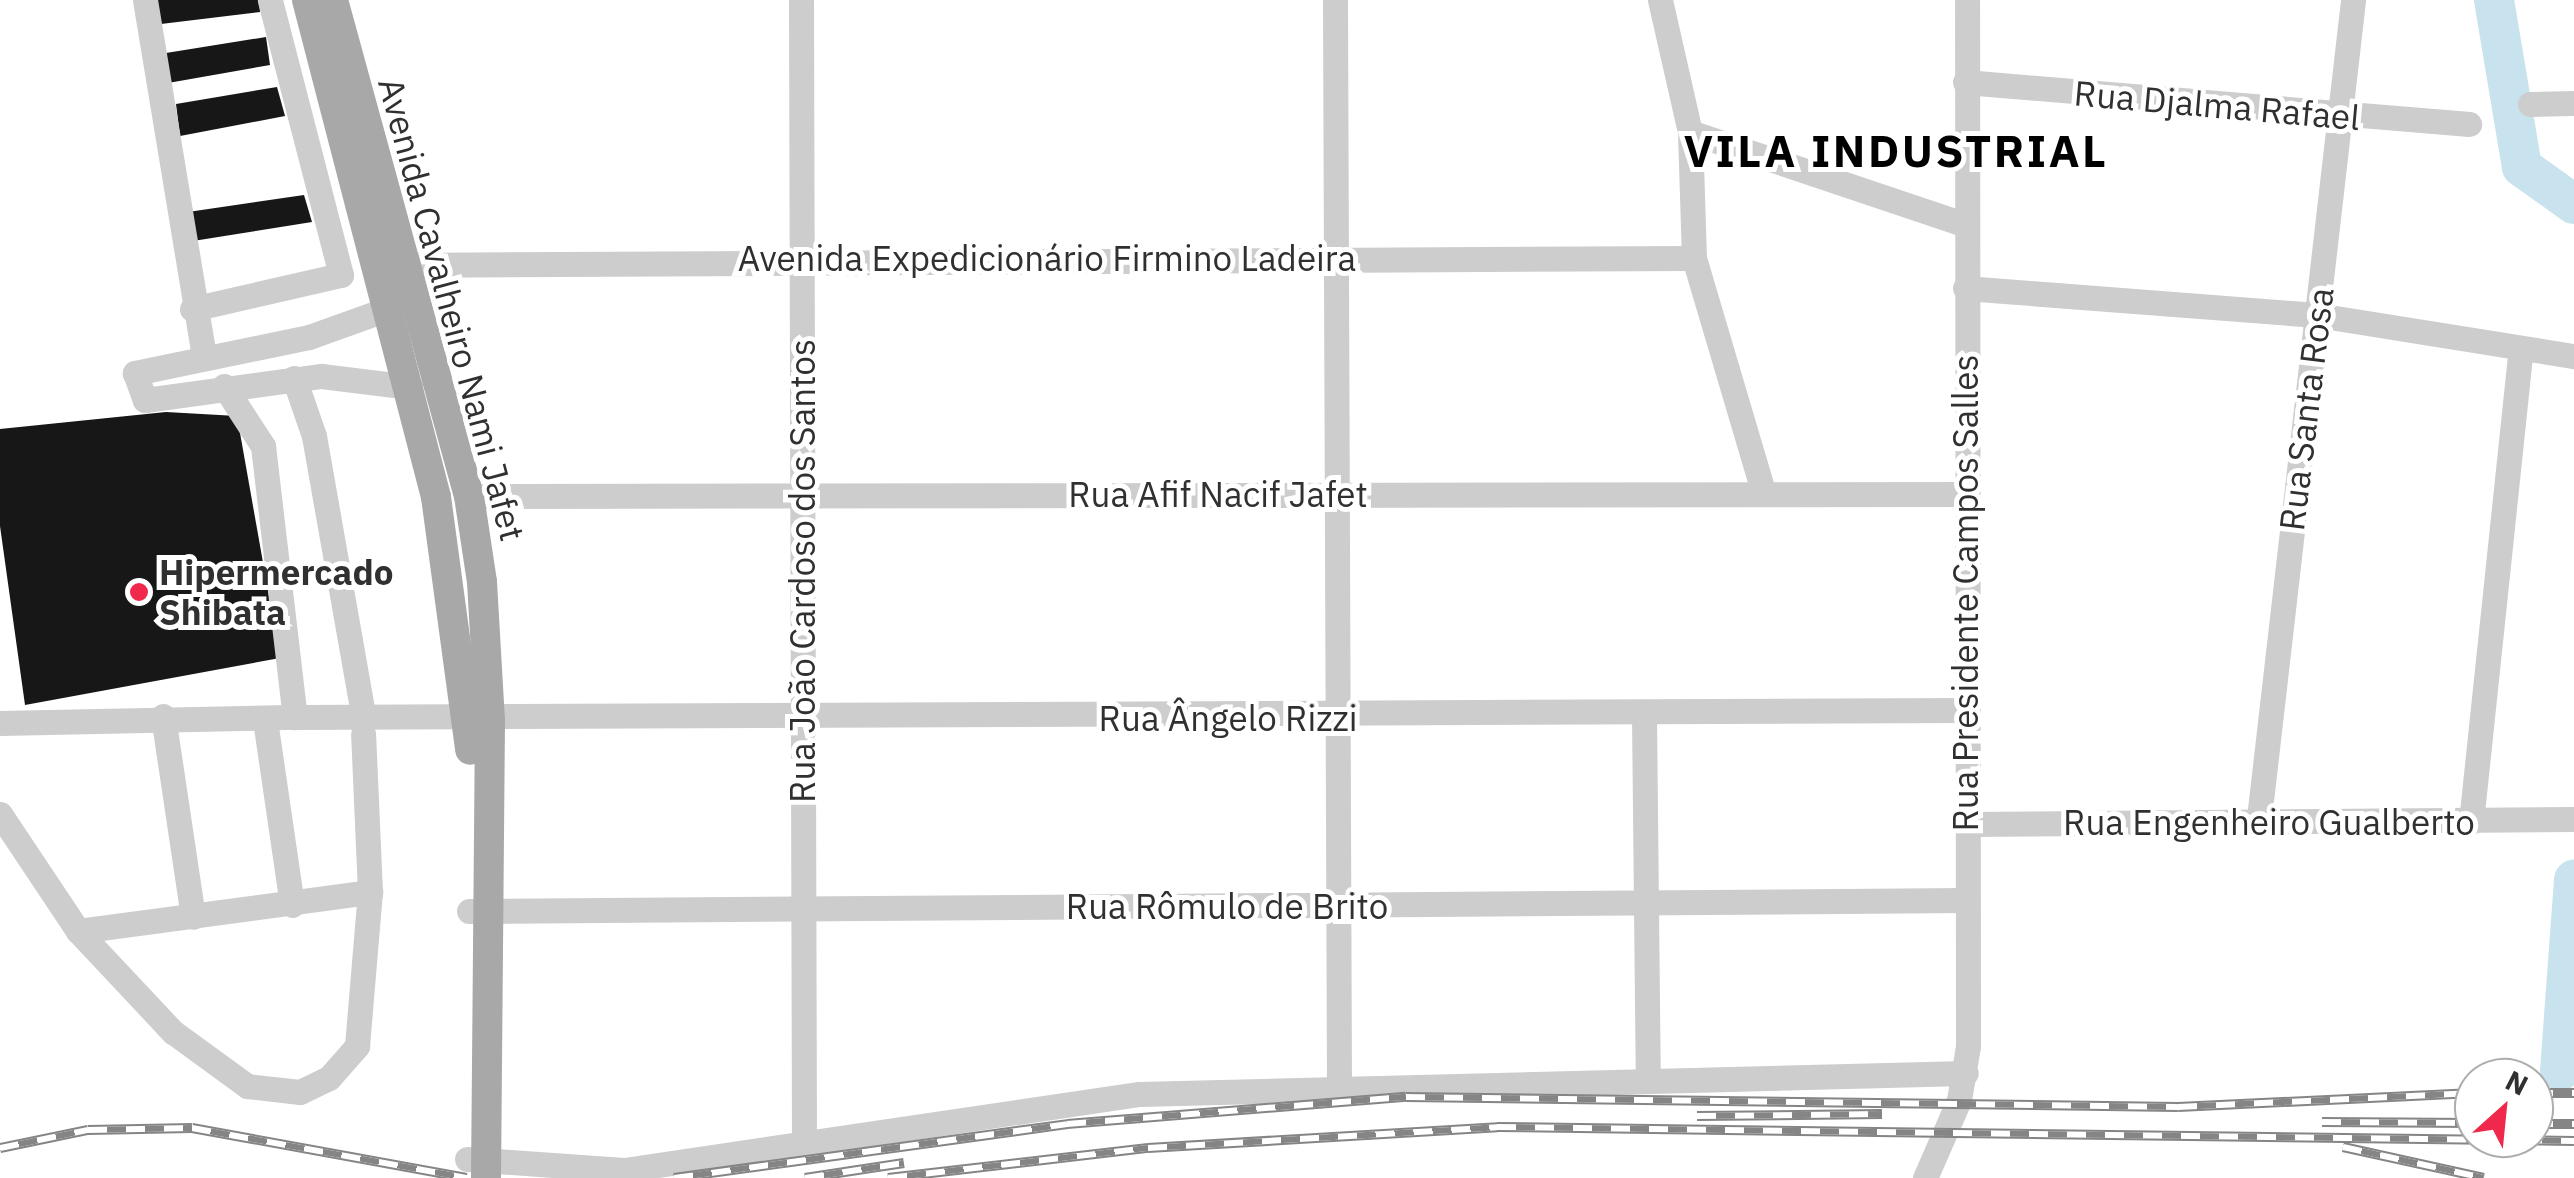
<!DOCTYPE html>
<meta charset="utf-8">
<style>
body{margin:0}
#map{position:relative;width:2574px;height:1178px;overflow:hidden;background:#fff;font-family:"IBM Plex Sans",sans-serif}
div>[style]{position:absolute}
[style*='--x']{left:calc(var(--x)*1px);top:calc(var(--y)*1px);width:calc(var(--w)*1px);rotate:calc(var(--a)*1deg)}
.river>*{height:40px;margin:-20px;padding:0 20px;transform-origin:20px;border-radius:20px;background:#c8e3ee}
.building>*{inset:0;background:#171717}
.minor>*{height:25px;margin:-12.5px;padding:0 12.5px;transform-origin:12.5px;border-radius:12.5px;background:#cdcdcd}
.major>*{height:30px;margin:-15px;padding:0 15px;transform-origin:15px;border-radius:15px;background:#a8a8a8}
.rail>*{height:10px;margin-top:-5px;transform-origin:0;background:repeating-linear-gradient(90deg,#fff 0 19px,#858585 0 38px);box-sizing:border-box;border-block:2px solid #858585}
.dots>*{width:28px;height:28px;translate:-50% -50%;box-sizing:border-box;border:5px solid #fff;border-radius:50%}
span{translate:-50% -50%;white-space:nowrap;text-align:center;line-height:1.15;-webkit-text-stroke:10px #fff;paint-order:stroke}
.street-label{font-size:35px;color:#303030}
.poi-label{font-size:35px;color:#303030;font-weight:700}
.left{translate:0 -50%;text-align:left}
.district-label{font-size:45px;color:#000;font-weight:700;letter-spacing:2.5px}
.north{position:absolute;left:2454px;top:1058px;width:100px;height:100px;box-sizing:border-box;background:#fff;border:2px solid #acacac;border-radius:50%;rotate:27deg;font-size:28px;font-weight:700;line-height:40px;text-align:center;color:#303030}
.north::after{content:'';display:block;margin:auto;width:35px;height:45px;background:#f0284b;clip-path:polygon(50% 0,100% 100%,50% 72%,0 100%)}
</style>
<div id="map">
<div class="river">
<div style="--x:2494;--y:0;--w:169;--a:80.5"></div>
<div style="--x:2522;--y:167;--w:64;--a:35.4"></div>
<div style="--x:2560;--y:1071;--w:192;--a:-85.8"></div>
</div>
<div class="building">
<div style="clip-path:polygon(157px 0,259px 0,260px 12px,161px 24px)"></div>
<div style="clip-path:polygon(266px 37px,270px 65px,168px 83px,166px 53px)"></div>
<div style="clip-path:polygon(277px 87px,285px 116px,180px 136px,176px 104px)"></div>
<div style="clip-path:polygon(304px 195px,312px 222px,193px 241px,188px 212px)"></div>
<div style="clip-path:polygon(166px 412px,237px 416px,280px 658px,25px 705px,0 526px,0 429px)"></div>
</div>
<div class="minor">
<div style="--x:145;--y:0;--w:362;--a:80.6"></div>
<div style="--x:801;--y:0;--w:1141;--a:89.85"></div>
<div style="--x:1335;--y:0;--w:1084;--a:89.79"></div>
<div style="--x:1660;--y:0;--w:135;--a:77.2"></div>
<div style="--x:1690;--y:132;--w:126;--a:88.2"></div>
<div style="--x:1694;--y:258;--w:243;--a:73.5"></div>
<div style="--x:1965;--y:82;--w:506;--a:4.76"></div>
<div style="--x:2530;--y:104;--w:44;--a:-1.3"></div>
<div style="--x:1690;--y:132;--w:292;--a:18.6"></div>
<div style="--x:390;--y:265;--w:1304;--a:-0.31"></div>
<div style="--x:1965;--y:288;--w:353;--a:4.4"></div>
<div style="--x:2317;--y:315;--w:260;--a:9.1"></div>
<div style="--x:390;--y:308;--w:86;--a:160.3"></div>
<div style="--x:309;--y:337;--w:178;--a:168.3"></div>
<div style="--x:135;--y:373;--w:29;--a:70"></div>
<div style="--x:145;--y:400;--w:178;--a:-7.8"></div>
<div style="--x:321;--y:376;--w:90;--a:7"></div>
<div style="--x:192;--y:309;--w:153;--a:-12.9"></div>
<div style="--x:341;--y:275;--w:284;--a:-104.5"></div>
<div style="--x:294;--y:378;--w:61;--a:71"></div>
<div style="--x:314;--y:436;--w:283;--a:80"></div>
<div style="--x:224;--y:386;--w:72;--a:57"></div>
<div style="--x:263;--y:446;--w:273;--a:83.3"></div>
<div style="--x:295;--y:717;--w:1670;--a:-0.24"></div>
<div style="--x:469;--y:496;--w:1497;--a:-0.08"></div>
<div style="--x:1644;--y:715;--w:360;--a:89.4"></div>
<div style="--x:163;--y:716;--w:203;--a:81.5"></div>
<div style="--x:265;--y:720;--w:187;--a:81.7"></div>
<div style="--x:0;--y:723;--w:295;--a:-1.2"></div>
<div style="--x:0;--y:814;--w:141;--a:56.3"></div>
<div style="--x:78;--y:931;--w:139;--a:46.8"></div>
<div style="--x:173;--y:1032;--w:92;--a:36.1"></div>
<div style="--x:247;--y:1086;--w:53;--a:6.5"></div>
<div style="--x:300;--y:1092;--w:32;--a:-26"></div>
<div style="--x:329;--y:1078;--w:43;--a:-48.8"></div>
<div style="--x:357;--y:1046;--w:155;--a:-85.2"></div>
<div style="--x:370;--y:892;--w:158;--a:-92.5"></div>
<div style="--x:2259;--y:818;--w:823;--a:-83.44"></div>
<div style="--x:2471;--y:822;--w:476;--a:-84"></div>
<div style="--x:1965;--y:824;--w:609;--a:-0.47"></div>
<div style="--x:469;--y:911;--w:1497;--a:-0.42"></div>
<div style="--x:78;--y:931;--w:295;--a:-7.6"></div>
<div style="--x:467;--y:1159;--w:157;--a:4"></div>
<div style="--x:624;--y:1170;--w:521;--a:-8.39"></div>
<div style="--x:1139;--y:1094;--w:827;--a:-1.45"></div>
<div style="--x:1925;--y:1178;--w:85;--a:-66.4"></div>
<div style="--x:1959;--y:1100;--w:55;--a:-80.5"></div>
<div style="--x:1968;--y:1046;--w:1046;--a:-90.05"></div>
</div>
<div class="major">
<div style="--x:307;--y:0;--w:513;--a:75.45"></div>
<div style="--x:436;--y:497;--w:255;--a:82.3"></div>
<div style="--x:333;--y:0;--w:514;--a:74.67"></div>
<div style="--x:469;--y:496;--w:87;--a:81.4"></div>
<div style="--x:482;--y:582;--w:138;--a:86.7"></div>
<div style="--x:490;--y:720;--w:458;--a:90.5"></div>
</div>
<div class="rail">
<div style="--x:2534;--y:1093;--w:40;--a:0"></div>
<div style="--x:1697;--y:1116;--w:185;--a:-0.6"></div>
<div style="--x:2322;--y:1122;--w:152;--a:0.4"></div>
<div style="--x:2534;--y:1124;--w:40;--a:0"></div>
<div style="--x:2343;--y:1147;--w:144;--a:12.4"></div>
<div style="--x:0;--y:1148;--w:90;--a:-11.6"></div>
<div style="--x:88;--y:1130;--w:104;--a:-1.1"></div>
<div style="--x:192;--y:1128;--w:279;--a:10.3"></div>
<div style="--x:674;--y:1178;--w:397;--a:-7.8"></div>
<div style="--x:1067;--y:1124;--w:340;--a:-4.6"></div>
<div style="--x:1406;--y:1097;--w:772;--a:0.74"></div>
<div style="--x:2178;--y:1107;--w:296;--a:-2.7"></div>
<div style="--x:805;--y:1178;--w:100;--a:-8.6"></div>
<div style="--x:888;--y:1178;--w:262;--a:-6.6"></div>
<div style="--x:1148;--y:1148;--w:350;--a:-3.4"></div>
<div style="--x:1497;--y:1127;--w:1077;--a:0.74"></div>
</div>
<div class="dots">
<div style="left:139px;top:592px;background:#f0284b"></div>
</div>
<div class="street-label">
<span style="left:2217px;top:105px;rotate:5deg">Rua Djalma Rafael</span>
<span style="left:1047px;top:258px">Avenida Expedicionário Firmino Ladeira</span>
<span style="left:452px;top:309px;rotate:75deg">Avenida Cavalheiro Nami Jafet</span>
<span style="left:2306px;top:409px;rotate:-83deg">Rua Santa Rosa</span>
<span style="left:1218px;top:494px">Rua Afif Nacif Jafet</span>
<span style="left:802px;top:571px;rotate:-90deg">Rua João Cardoso dos Santos</span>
<span style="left:1965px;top:593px;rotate:-90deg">Rua Presidente Campos Salles</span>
<span style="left:1228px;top:718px">Rua Ângelo Rizzi</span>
<span style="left:2269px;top:822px">Rua Engenheiro Gualberto</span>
<span style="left:1227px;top:906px">Rua Rômulo de Brito</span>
</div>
<div class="poi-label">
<span class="left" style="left:159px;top:592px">Hipermercado<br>Shibata</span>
</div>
<div class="district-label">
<span style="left:1896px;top:151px">VILA INDUSTRIAL</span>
</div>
<div class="north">N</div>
</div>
